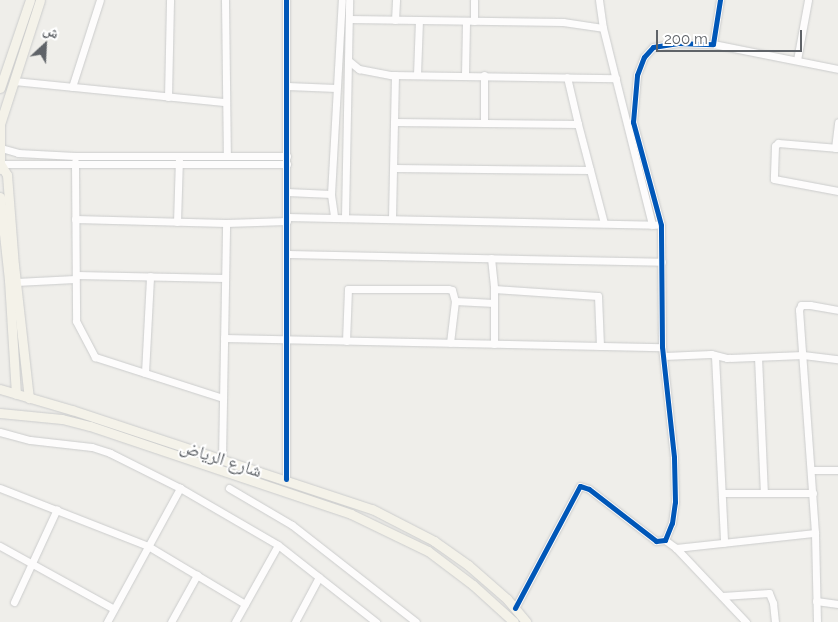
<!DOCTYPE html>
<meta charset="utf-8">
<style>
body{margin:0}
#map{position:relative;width:838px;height:622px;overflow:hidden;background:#efeeea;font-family:Raleway,"Noto Naskh Arabic",sans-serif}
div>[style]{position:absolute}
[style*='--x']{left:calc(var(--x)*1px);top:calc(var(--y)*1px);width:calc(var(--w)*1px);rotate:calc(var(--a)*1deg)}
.roads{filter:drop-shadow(0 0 1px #cbcccc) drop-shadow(0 0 1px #cbcccc)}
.minor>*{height:7px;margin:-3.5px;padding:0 3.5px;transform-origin:3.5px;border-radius:3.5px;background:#fdfcfc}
.major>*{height:9px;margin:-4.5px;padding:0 4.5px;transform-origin:4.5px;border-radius:4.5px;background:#f4f2e9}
.cycleway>*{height:5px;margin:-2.5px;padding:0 2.5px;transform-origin:2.5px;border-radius:2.5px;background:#0057b8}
span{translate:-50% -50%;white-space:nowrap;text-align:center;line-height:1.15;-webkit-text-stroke:4px #fff;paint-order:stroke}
.street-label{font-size:18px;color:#5f6368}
.north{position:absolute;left:20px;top:20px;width:50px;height:50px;-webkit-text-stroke:4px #fff;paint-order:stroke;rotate:25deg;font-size:14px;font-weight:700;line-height:20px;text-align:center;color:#5f6368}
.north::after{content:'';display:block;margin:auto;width:18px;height:22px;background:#5f6368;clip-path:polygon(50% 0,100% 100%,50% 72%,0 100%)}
.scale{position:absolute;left:656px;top:30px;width:146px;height:22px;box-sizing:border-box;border:2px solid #5f6368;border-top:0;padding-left:6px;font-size:15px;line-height:18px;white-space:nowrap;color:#5f6368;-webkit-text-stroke:4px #fff;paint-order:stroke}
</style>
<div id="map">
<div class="roads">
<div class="minor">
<div style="--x:225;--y:0;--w:156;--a:89.3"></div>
<div style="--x:599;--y:0;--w:28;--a:82"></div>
<div style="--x:349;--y:19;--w:70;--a:0.8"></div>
<div style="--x:419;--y:20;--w:55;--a:92.1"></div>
<div style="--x:395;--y:20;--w:20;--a:-87"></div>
<div style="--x:419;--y:20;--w:144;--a:0.8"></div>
<div style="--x:563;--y:22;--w:40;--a:8.5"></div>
<div style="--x:603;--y:28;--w:203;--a:76"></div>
<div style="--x:474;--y:21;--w:21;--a:-90"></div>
<div style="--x:713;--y:44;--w:127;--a:11.3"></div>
<div style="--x:797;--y:60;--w:61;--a:-79.6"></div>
<div style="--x:349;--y:61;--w:13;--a:39"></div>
<div style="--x:359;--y:69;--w:33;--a:11"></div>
<div style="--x:391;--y:75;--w:225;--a:0.8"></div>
<div style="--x:465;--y:75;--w:54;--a:-88.9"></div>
<div style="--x:14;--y:81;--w:213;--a:5.7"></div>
<div style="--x:287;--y:86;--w:49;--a:2.3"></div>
<div style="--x:72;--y:87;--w:91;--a:-72.2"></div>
<div style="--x:168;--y:97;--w:97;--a:-88.8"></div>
<div style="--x:394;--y:122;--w:184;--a:0.6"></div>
<div style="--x:578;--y:124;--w:48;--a:-103.2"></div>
<div style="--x:484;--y:123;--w:48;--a:-90"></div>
<div style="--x:578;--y:124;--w:102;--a:75.3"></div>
<div style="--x:1;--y:148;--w:18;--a:16"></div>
<div style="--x:18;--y:153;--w:57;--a:3"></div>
<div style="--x:75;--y:156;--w:212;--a:0"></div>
<div style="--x:835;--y:148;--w:26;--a:-83"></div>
<div style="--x:838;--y:148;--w:60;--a:-175.2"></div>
<div style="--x:778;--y:143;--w:4;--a:135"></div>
<div style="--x:775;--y:146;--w:33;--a:92"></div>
<div style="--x:774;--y:179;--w:65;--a:10.6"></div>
<div style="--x:75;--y:162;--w:159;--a:89.6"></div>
<div style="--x:76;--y:321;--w:41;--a:62.2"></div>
<div style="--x:95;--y:357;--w:134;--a:17.8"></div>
<div style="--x:0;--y:164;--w:287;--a:0"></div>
<div style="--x:394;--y:168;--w:196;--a:0.6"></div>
<div style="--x:287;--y:192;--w:44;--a:2.6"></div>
<div style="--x:334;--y:216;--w:22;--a:-98"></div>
<div style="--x:331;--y:194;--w:194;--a:-86.8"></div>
<div style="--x:287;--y:217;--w:369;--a:1.2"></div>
<div style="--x:345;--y:217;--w:217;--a:-88.9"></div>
<div style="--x:392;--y:218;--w:143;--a:-88.8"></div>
<div style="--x:75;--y:219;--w:151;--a:1.5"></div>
<div style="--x:226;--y:223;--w:61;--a:-1.9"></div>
<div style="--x:177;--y:222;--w:62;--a:-88.2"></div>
<div style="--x:288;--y:254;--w:374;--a:1.2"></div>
<div style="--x:491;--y:258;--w:31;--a:84"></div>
<div style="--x:494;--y:289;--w:55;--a:90"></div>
<div style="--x:76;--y:275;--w:149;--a:1.2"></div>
<div style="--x:16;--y:282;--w:59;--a:-2.9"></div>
<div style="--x:494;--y:289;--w:104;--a:3.9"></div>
<div style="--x:598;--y:296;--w:50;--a:87.7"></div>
<div style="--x:455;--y:301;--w:39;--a:3"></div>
<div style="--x:224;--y:338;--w:438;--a:1.2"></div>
<div style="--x:346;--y:341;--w:52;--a:-87.8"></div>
<div style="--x:348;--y:289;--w:100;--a:0"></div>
<div style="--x:448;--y:289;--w:4;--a:14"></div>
<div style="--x:452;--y:290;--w:11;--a:75"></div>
<div style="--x:455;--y:301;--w:42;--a:96.8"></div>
<div style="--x:664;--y:356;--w:47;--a:-2.4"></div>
<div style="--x:711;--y:354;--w:16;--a:14"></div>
<div style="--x:727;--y:358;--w:76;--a:-2.3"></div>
<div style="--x:803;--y:355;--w:35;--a:7"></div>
<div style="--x:715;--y:356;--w:187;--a:87.2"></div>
<div style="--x:758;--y:357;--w:136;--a:87.5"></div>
<div style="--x:145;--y:373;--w:97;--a:-87"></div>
<div style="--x:0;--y:432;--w:31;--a:15"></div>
<div style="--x:30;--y:440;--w:62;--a:6.4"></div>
<div style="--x:92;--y:447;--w:19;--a:18"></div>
<div style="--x:110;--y:453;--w:78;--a:26.6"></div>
<div style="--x:180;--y:488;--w:113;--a:30.2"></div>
<div style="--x:278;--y:545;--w:125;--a:38.2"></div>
<div style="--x:222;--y:459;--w:236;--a:-89"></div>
<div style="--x:811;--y:470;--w:27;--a:0"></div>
<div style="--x:286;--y:479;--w:479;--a:-90"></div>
<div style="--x:0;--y:488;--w:159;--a:21.4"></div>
<div style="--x:148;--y:546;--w:113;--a:30.9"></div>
<div style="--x:229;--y:488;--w:73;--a:30.4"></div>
<div style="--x:292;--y:525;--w:157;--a:38"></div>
<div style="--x:722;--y:493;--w:91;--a:0"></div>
<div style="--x:665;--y:540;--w:14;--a:36"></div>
<div style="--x:676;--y:548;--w:140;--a:-6.2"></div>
<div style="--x:0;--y:546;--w:130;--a:28.9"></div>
<div style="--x:676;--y:548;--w:102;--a:46.6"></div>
<div style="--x:722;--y:596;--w:47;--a:-3.7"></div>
<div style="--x:769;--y:593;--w:11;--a:68"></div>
<div style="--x:773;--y:603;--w:19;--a:84"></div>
<div style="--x:816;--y:601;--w:22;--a:8"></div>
<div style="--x:14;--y:602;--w:102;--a:-65.2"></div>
<div style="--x:515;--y:608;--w:138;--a:-62"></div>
<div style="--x:580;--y:486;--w:9;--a:18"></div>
<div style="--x:589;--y:489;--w:85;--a:37.8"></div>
<div style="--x:656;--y:541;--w:9;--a:-6"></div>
<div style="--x:665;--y:540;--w:18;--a:-68"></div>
<div style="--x:672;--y:523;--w:21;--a:-82"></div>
<div style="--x:675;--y:502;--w:45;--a:-91.3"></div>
<div style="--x:674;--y:457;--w:111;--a:-96.2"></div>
<div style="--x:662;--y:347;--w:122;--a:-90.5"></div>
<div style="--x:661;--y:225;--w:107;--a:-105.2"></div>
<div style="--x:633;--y:122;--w:47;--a:-85.1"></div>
<div style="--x:637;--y:75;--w:19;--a:-69"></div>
<div style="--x:644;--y:57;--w:13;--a:-48"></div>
<div style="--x:653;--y:47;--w:24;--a:-9"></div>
<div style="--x:677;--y:43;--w:36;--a:2"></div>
<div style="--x:713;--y:44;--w:45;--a:-81"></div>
<div style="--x:107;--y:622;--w:153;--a:-61.4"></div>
<div style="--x:171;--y:622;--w:54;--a:-61"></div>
<div style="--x:235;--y:622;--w:88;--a:-60.8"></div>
<div style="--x:295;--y:622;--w:51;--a:-61.9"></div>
<div style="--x:817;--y:622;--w:89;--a:-91.3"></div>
<div style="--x:815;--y:533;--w:224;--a:-94.1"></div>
<div style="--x:799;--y:310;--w:5;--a:-68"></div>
<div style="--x:801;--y:305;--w:9;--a:0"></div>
<div style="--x:810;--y:305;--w:28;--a:10"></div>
</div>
<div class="major">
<div style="--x:0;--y:88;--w:93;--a:-71.2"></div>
<div style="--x:0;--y:124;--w:130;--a:-72.1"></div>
<div style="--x:1;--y:165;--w:12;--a:59"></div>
<div style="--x:7;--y:175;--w:90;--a:85.6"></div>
<div style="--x:14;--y:265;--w:134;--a:83.6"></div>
<div style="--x:0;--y:169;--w:46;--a:-90"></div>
<div style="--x:0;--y:197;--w:83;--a:83.8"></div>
<div style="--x:9;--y:280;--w:114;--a:86.5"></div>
<div style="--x:0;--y:389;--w:75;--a:16.3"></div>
<div style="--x:72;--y:410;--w:316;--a:18.3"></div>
<div style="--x:372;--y:509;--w:70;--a:27.3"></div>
<div style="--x:434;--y:541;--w:42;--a:35.2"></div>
<div style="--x:468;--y:565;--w:52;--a:41.1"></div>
<div style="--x:507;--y:599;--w:30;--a:50"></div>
<div style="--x:0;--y:413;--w:62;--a:5.5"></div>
<div style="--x:62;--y:419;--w:29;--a:14"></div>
<div style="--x:90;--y:426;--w:275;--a:18.6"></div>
<div style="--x:351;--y:514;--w:85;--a:25.7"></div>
<div style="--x:428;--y:551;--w:56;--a:37.1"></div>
<div style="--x:473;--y:585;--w:55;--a:42.1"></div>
</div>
</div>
<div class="cycleway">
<div style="--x:286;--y:479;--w:479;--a:-90"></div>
<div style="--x:515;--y:608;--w:138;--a:-62"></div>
<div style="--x:580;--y:486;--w:9;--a:18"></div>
<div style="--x:589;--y:489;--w:85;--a:37.8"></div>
<div style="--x:656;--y:541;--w:9;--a:-6"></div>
<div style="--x:665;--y:540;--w:18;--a:-68"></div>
<div style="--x:672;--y:523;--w:21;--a:-82"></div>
<div style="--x:675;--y:502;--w:45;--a:-91.3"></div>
<div style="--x:674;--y:457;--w:111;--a:-96.2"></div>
<div style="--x:662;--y:347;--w:122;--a:-90.5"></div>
<div style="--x:661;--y:225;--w:107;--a:-105.2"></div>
<div style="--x:633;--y:122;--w:47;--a:-85.1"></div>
<div style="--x:637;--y:75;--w:19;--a:-69"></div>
<div style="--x:644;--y:57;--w:13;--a:-48"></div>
<div style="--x:653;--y:47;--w:24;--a:-9"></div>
<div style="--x:677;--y:43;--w:36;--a:2"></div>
<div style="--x:713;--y:44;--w:45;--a:-81"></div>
</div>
<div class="street-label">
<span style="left:221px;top:459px;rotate:18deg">شارع الرياض</span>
</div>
<div class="north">ش</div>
<div class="scale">200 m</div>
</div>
